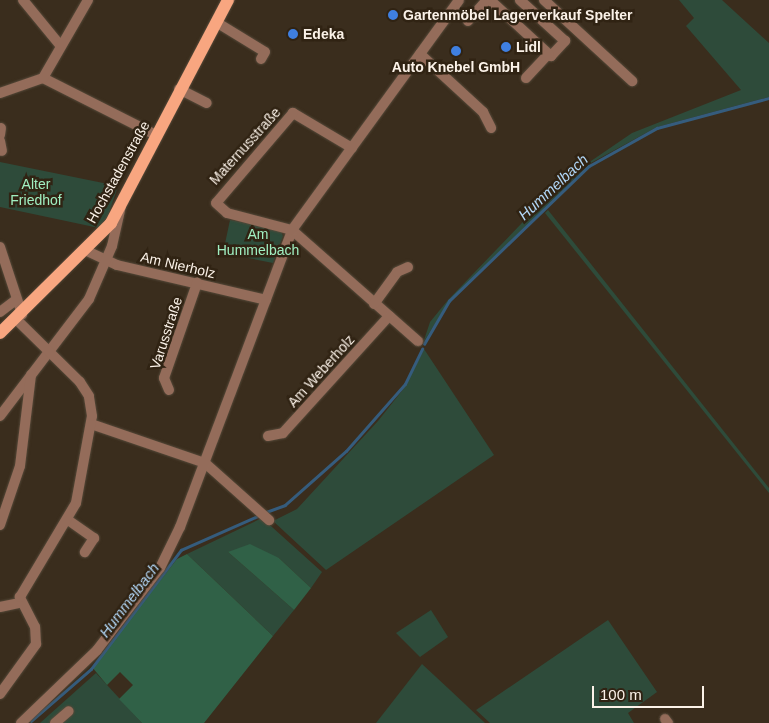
<!DOCTYPE html>
<meta charset="utf-8">
<style>
body{margin:0}
#map{position:relative;width:769px;height:723px;overflow:hidden;background:#3a2d1d;font-family:Arial,sans-serif}
div>[style]{position:absolute}
[style*='--x']{left:calc(var(--x)*1px);top:calc(var(--y)*1px);width:calc(var(--w)*1px);rotate:calc(var(--a)*1deg)}
.green>*{inset:0;background:#2e4b3a}
.forest>*{inset:0;background:#306147}
.stream>*{height:2.5px;margin:-1.25px;padding:0 1.25px;transform-origin:1.25px;border-radius:1.25px;background:#355c7d}
.roads{filter:drop-shadow(0 0 1px #554939) drop-shadow(0 0 1px #554939)}
.minor>*{height:10px;margin:-5px;padding:0 5px;transform-origin:5px;border-radius:5px;background:#946c5a}
.major>*{height:12px;margin:-6px;padding:0 6px;transform-origin:6px;border-radius:6px;background:#f8a680}
.dots>*{width:14px;height:14px;translate:-50% -50%;box-sizing:border-box;border:2px solid #302313;border-radius:50%}
span{translate:-50% -50%;white-space:nowrap;text-align:center;line-height:1.15;-webkit-text-stroke:5px #302313;paint-order:stroke}
.poi-label{font-size:14px;color:#fbf2e8;font-weight:700}
.left{translate:0 -50%;text-align:left}
.street-label{font-size:14px;color:#fbf2e8}
.park-label{font-size:14px;color:#a0efc1}
.water-label{font-size:15px;color:#b1d6f6;font-style:italic}
.scale{position:absolute;left:592px;top:686px;width:112px;height:22px;box-sizing:border-box;border:2px solid #fbf2e8;border-top:0;padding-left:6px;font-size:15px;line-height:18px;white-space:nowrap;color:#fbf2e8;-webkit-text-stroke:4px #302313;paint-order:stroke}
</style>
<div id="map">
<div class="green">
<div style="clip-path:polygon(679px 0,722px 0,769px 43px,769px 97px,657px 127px,589px 164px,449px 301px,423px 343px,430px 322px,448px 300px,544px 200px,591px 161px,632px 133px,741px 90px,686px 26px,694px 18px)"></div>
<div style="clip-path:polygon(0 162px,118px 186px,108px 216px,99px 228px,0 207px)"></div>
<div style="clip-path:polygon(548px 210px,769px 488px,769px 493px,545px 213px)"></div>
<div style="clip-path:polygon(230px 220px,280px 229px,283px 236px,273px 263px,223px 253px)"></div>
<div style="clip-path:polygon(424px 349px,494px 455px,326px 570px,273px 521px,297px 509px,378px 421px,405px 387px)"></div>
<div style="clip-path:polygon(262px 518px,322px 572px,311px 588px,279px 558px,228px 552px,294px 610px,273px 636px,187px 554px)"></div>
<div style="clip-path:polygon(431px 610px,448px 637px,420px 657px,396px 633px)"></div>
<div style="clip-path:polygon(608px 620px,657px 692px,628px 713px,634px 723px,490px 723px,476px 710px)"></div>
<div style="clip-path:polygon(422px 664px,450px 690px,485px 723px,376px 723px)"></div>
<div style="clip-path:polygon(96px 673px,142px 723px,40px 723px)"></div>
</div>
<div class="forest">
<div style="clip-path:polygon(250px 544px,279px 558px,311px 588px,294px 610px,228px 552px)"></div>
<div style="clip-path:polygon(187px 554px,273px 636px,204px 723px,142px 723px,119px 699px,133px 685px,120px 672px,107px 685px,92px 667px,177px 559px)"></div>
</div>
<div class="stream">
<div style="--x:424;--y:344;--w:50;--a:-59.8"></div>
<div style="--x:449;--y:301;--w:194;--a:-44"></div>
<div style="--x:589;--y:166;--w:78;--a:-29.2"></div>
<div style="--x:657;--y:128;--w:116;--a:-15"></div>
<div style="--x:266;--y:512;--w:20;--a:-20"></div>
<div style="--x:285;--y:505;--w:81;--a:-41.5"></div>
<div style="--x:346;--y:451;--w:89;--a:-48.6"></div>
<div style="--x:405;--y:384;--w:39;--a:-64"></div>
<div style="--x:31;--y:721;--w:79;--a:-40.9"></div>
<div style="--x:91;--y:669;--w:149;--a:-52.9"></div>
<div style="--x:181;--y:550;--w:86;--a:-23.9"></div>
</div>
<div class="roads">
<div class="minor">
<div style="--x:23;--y:0;--w:58;--a:50.6"></div>
<div style="--x:490;--y:0;--w:83;--a:42.6"></div>
<div style="--x:551;--y:56;--w:21;--a:-47"></div>
<div style="--x:565;--y:41;--w:61;--a:-137.7"></div>
<div style="--x:544;--y:0;--w:120;--a:42.6"></div>
<div style="--x:468;--y:21;--w:28;--a:-48"></div>
<div style="--x:216;--y:22;--w:57;--a:31.5"></div>
<div style="--x:265;--y:52;--w:8;--a:120"></div>
<div style="--x:420;--y:54;--w:86;--a:42.6"></div>
<div style="--x:483;--y:112;--w:18;--a:63"></div>
<div style="--x:43;--y:78;--w:127;--a:26.8"></div>
<div style="--x:526;--y:78;--w:33;--a:-47"></div>
<div style="--x:179;--y:89;--w:31;--a:27"></div>
<div style="--x:0;--y:93;--w:46;--a:-19.2"></div>
<div style="--x:43;--y:78;--w:90;--a:-60"></div>
<div style="--x:0;--y:135;--w:7;--a:-82"></div>
<div style="--x:0;--y:141;--w:10;--a:79"></div>
<div style="--x:352;--y:148;--w:69;--a:-149.3"></div>
<div style="--x:293;--y:113;--w:118;--a:130.5"></div>
<div style="--x:216;--y:203;--w:15;--a:42"></div>
<div style="--x:227;--y:213;--w:67;--a:14.7"></div>
<div style="--x:292;--y:230;--w:168;--a:41.4"></div>
<div style="--x:0;--y:247;--w:71;--a:71.8"></div>
<div style="--x:87;--y:251;--w:33;--a:25"></div>
<div style="--x:117;--y:265;--w:153;--a:13.2"></div>
<div style="--x:374;--y:304;--w:39;--a:-54"></div>
<div style="--x:397;--y:272;--w:12;--a:-24"></div>
<div style="--x:0;--y:312;--w:21;--a:-37"></div>
<div style="--x:169;--y:390;--w:13;--a:-113"></div>
<div style="--x:164;--y:378;--w:101;--a:-70.8"></div>
<div style="--x:0;--y:416;--w:147;--a:-52.7"></div>
<div style="--x:89;--y:299;--w:58;--a:-66.5"></div>
<div style="--x:112;--y:246;--w:41;--a:-77.3"></div>
<div style="--x:91;--y:424;--w:120;--a:18.9"></div>
<div style="--x:205;--y:463;--w:86;--a:41.7"></div>
<div style="--x:268;--y:436;--w:15;--a:-11"></div>
<div style="--x:283;--y:433;--w:158;--a:-47.8"></div>
<div style="--x:68;--y:520;--w:32;--a:35"></div>
<div style="--x:94;--y:538;--w:17;--a:123"></div>
<div style="--x:0;--y:525;--w:62;--a:-71.3"></div>
<div style="--x:20;--y:466;--w:92;--a:-83.1"></div>
<div style="--x:0;--y:607;--w:19;--a:-12"></div>
<div style="--x:0;--y:694;--w:62;--a:-54.2"></div>
<div style="--x:36;--y:644;--w:17;--a:-93"></div>
<div style="--x:35;--y:627;--w:34;--a:-117"></div>
<div style="--x:20;--y:597;--w:109;--a:-59.2"></div>
<div style="--x:76;--y:503;--w:88;--a:-79.6"></div>
<div style="--x:92;--y:416;--w:20;--a:-99"></div>
<div style="--x:89;--y:396;--w:17;--a:-123"></div>
<div style="--x:80;--y:382;--w:90;--a:-135.5"></div>
<div style="--x:665;--y:719;--w:5;--a:53"></div>
<div style="--x:21;--y:723;--w:105;--a:-43.8"></div>
<div style="--x:97;--y:650;--w:103;--a:-52.5"></div>
<div style="--x:160;--y:568;--w:46;--a:-64"></div>
<div style="--x:180;--y:527;--w:317;--a:-69.3"></div>
<div style="--x:292;--y:230;--w:284;--a:-54"></div>
<div style="--x:55;--y:723;--w:18;--a:-41"></div>
</div>
<div class="major">
<div style="--x:0;--y:333;--w:156;--a:-44.7"></div>
<div style="--x:111;--y:223;--w:252;--a:-62.3"></div>
</div>
</div>
<div class="dots">
<div style="left:393px;top:15px;background:#3f7fe0"></div>
<div style="left:293px;top:34px;background:#3f7fe0"></div>
<div style="left:506px;top:47px;background:#3f7fe0"></div>
<div style="left:456px;top:51px;background:#3f7fe0"></div>
</div>
<div class="poi-label">
<span class="left" style="left:403px;top:15px">Gartenmöbel Lagerverkauf Spelter</span>
<span class="left" style="left:303px;top:34px">Edeka</span>
<span class="left" style="left:516px;top:47px">Lidl</span>
<span style="left:456px;top:67px">Auto Knebel GmbH</span>
</div>
<div class="street-label">
<span style="left:245px;top:146px;rotate:-48deg">Maternusstraße</span>
<span style="left:118px;top:172px;rotate:-61deg">Hochstadenstraße</span>
<span style="left:178px;top:265px;rotate:13deg">Am Nierholz</span>
<span style="left:166px;top:333px;rotate:-72deg">Varusstraße</span>
<span style="left:321px;top:371px;rotate:-48deg">Am Weberholz</span>
</div>
<div class="park-label">
<span style="left:36px;top:192px">Alter<br>Friedhof</span>
<span style="left:258px;top:242px">Am<br>Hummelbach</span>
</div>
<div class="water-label">
<span style="left:553px;top:187px;rotate:-43deg">Hummelbach</span>
<span style="left:129px;top:600px;rotate:-53deg">Hummelbach</span>
</div>
<div class="scale">100 m</div>
</div>
